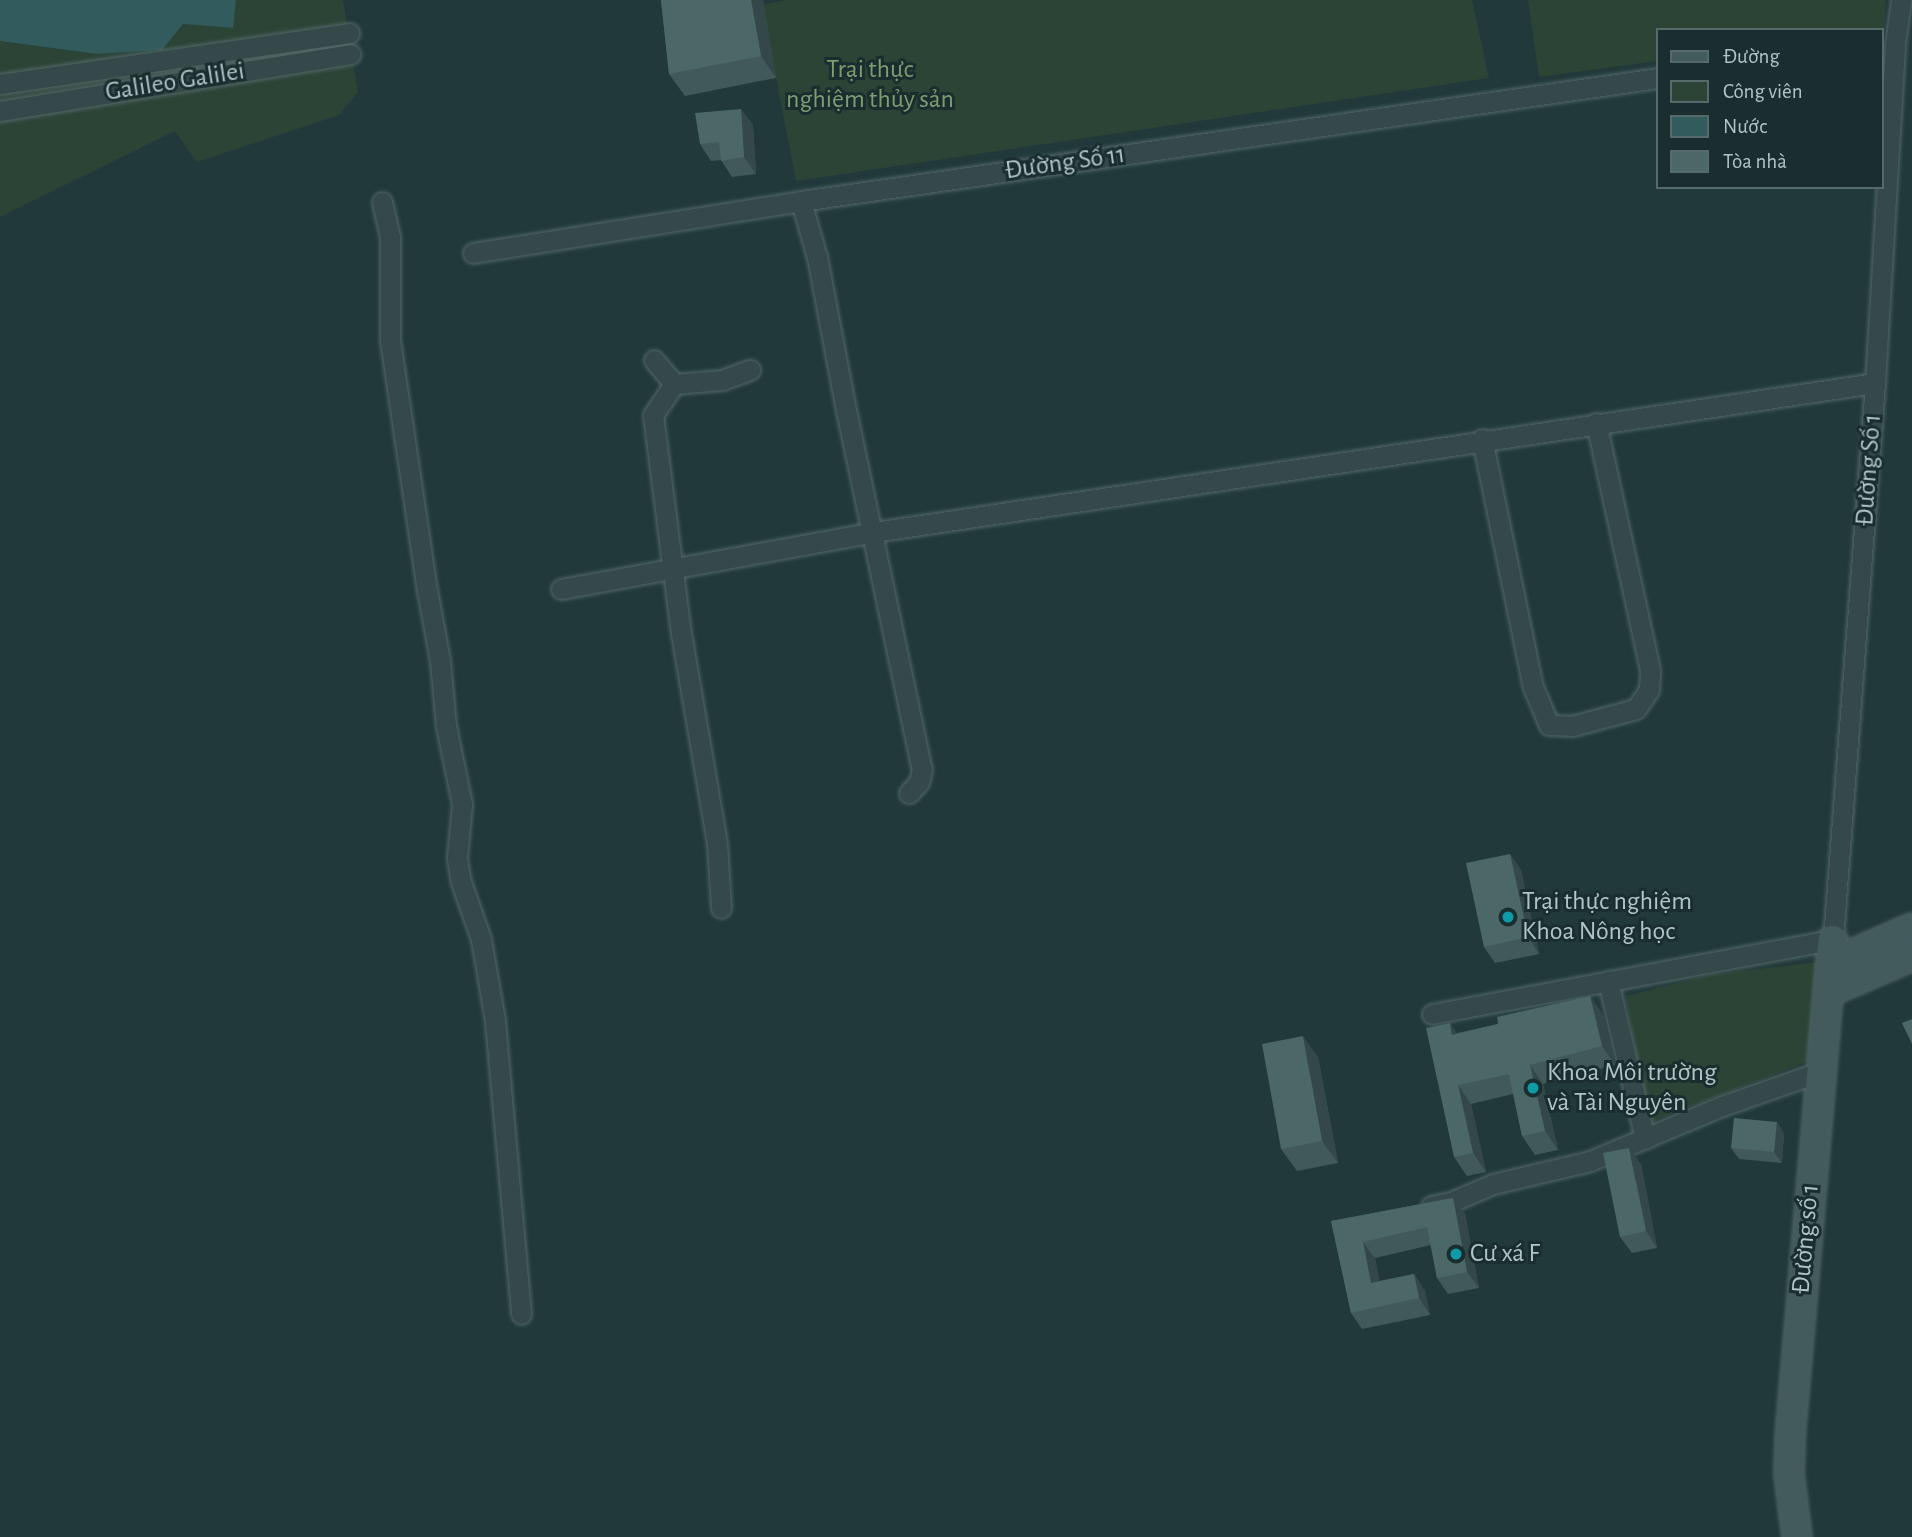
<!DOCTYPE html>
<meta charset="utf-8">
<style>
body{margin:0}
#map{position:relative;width:1912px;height:1537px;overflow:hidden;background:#21393a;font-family:"Alegreya Sans",sans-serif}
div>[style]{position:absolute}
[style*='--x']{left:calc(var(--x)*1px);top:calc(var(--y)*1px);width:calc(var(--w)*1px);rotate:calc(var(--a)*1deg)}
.green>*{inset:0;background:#2b4436}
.water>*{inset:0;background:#325b5d}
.roads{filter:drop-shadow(0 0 2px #536768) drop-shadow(0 0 2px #536768)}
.street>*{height:19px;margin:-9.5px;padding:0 9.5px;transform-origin:9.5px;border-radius:9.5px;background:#35494a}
.secondary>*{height:28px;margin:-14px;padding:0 14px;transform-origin:14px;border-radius:14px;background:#435b5d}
.wall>*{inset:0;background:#415959}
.shaded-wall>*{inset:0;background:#354849}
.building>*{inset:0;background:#4c6768}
.dots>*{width:19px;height:19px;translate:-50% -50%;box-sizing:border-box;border:4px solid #1a2e2f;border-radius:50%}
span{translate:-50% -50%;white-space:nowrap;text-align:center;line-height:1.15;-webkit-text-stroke:6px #1a2e2f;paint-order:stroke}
.park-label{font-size:26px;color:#7d9c6f}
.street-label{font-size:26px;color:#b0c5c6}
.poi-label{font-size:26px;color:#b0c5c6}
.left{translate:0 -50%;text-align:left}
.legend{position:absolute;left:1656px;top:28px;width:228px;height:161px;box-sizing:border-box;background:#1a2e2f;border:2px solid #566a6b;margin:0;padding:9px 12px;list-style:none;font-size:21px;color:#b0c5c6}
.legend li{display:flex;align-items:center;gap:14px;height:35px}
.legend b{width:35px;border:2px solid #566a6b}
</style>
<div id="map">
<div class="green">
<div style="clip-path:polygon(236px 0,343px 0,358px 92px,339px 115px,197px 162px,175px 131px,0 217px,0 41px,97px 54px,162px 50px,183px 24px,232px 28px)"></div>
<div style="clip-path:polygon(786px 0,1472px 0,1489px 78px,796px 181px,762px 5px)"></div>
<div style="clip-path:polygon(1528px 0,1886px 0,1884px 33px,1882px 30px,1658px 30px,1658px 61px,1539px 77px)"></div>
<div style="clip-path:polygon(1819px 962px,1809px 1061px,1650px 1122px,1625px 996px,1714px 974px)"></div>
</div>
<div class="water">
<div style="clip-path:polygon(0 0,236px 0,233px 28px,183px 24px,162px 50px,97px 54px,0 41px)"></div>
</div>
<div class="roads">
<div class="street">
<div style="--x:0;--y:84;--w:353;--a:-8.3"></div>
<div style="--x:0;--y:111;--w:355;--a:-9.2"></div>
<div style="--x:801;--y:201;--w:58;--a:74.1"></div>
<div style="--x:817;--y:257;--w:156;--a:79.3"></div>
<div style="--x:846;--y:410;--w:368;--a:78.1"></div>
<div style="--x:922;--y:770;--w:12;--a:104"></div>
<div style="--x:919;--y:782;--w:15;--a:132"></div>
<div style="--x:382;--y:202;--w:37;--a:77"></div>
<div style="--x:390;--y:238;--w:102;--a:90"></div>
<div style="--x:390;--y:340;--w:253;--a:81.6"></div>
<div style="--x:427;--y:590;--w:72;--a:79.6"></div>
<div style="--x:440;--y:661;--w:65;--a:84.7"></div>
<div style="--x:446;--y:726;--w:80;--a:78.4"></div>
<div style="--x:462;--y:804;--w:54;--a:95.3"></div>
<div style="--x:457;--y:858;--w:24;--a:81"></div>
<div style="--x:461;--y:882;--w:60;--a:70.7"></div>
<div style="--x:481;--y:939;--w:83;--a:80.3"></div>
<div style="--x:495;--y:1021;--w:294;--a:84.9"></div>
<div style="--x:473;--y:253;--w:332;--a:-9"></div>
<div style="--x:801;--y:201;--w:866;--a:-8.17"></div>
<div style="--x:654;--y:360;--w:31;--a:50"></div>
<div style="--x:674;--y:384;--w:37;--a:124"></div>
<div style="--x:653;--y:415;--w:220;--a:82.7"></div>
<div style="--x:681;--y:633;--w:213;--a:80.3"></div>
<div style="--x:717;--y:843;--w:65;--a:86.5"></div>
<div style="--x:674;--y:384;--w:48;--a:-4.8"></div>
<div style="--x:722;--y:380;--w:30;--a:-20"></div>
<div style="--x:1482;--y:439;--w:253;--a:78.4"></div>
<div style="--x:1533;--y:687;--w:41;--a:67.2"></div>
<div style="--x:1549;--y:725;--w:23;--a:2"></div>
<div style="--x:1572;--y:726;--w:66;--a:-14.9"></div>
<div style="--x:1636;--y:709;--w:23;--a:-56"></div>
<div style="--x:1649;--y:690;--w:20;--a:-87"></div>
<div style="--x:1650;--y:670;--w:253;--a:-102.3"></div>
<div style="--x:561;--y:589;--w:318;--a:-10.3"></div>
<div style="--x:874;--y:532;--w:1012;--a:-8.47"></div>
<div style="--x:1608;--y:981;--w:162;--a:76.8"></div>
<div style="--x:1432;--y:1014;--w:408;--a:-10.5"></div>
<div style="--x:1833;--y:940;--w:559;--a:-85.69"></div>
<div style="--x:1875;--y:383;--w:340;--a:-86.6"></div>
<div style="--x:1895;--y:44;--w:44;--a:-82.2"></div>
<div style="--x:1431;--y:1206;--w:20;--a:-11"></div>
<div style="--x:1451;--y:1202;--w:46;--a:-23.2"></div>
<div style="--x:1493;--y:1184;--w:100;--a:-13.3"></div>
<div style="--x:1590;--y:1161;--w:143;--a:-22.6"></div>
<div style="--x:1722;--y:1106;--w:106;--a:-19.3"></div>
</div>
<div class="secondary">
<div style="--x:1832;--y:963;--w:87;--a:-23.6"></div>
<div style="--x:1831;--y:991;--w:88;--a:-23.4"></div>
<div style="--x:1797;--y:1537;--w:64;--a:-97.2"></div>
<div style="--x:1789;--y:1474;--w:36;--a:-88"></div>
<div style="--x:1790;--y:1438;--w:500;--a:-85.1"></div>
</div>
</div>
<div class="wall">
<div style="clip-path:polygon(661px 0,763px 0,776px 78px,685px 96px,669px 74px)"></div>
<div style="clip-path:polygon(741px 109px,753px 125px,756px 174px,732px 177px,721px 160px,711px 161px,700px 144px)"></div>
<div style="clip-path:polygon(1510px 854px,1521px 870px,1539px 954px,1495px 963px,1484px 947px)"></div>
<div style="clip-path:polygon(1590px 996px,1603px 1015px,1615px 1065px,1543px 1084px,1558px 1150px,1535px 1155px,1522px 1136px,1513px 1094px,1471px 1104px,1486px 1172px,1467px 1176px,1454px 1157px,1457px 1033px,1498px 1024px)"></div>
<div style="clip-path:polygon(1318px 1057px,1338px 1163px,1297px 1171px,1281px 1149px)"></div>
<div style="clip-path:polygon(1784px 1133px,1782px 1163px,1739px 1159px,1731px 1148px)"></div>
<div style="clip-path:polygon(1641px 1164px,1657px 1248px,1632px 1253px,1620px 1237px)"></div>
<div style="clip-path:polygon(1453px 1198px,1465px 1214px,1479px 1288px,1448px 1294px,1437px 1278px,1431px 1245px,1375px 1258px,1379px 1281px,1414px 1274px,1425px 1291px,1430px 1315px,1362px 1329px,1351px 1313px,1331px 1221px)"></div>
</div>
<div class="shaded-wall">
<div style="clip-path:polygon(751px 0,763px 0,776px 78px,761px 56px)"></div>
<div style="clip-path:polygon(741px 109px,753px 125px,756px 174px,744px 157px)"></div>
<div style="clip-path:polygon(1510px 854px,1521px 870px,1539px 954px,1528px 937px)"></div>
<div style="clip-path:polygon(1590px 996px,1603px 1015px,1615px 1065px,1602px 1046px)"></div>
<div style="clip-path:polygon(1450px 1023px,1463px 1042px,1452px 1035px)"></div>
<div style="clip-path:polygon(1303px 1036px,1318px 1057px,1338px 1163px,1322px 1141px)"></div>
<div style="clip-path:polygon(1530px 1065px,1543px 1084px,1558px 1150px,1545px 1131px)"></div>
<div style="clip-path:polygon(1458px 1085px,1471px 1104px,1486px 1172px,1473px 1153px)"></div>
<div style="clip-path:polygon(1777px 1122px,1784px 1133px,1782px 1163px,1774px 1152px)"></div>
<div style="clip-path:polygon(1629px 1148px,1641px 1164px,1657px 1248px,1646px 1231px)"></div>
<div style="clip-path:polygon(1453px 1198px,1465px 1214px,1479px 1288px,1467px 1272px)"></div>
<div style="clip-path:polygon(1363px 1242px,1375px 1258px,1383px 1299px,1371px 1283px)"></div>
<div style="clip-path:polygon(1414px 1274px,1425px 1291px,1430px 1315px,1419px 1298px)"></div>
</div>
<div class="building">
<div style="clip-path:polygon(661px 0,751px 0,761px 56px,669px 74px)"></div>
<div style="clip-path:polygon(741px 109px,744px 157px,721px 161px,719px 142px,700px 144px,695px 113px)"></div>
<div style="clip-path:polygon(1510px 854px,1528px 937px,1484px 947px,1466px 863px)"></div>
<div style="clip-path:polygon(1590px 996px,1602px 1046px,1530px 1065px,1545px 1131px,1522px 1136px,1509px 1074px,1458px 1085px,1473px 1153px,1454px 1157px,1426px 1028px,1450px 1023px,1452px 1035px,1498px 1024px,1497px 1017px)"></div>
<div style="clip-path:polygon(1912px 1019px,1912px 1044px,1902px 1023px)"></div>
<div style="clip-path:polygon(1303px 1036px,1322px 1141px,1281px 1149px,1262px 1044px)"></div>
<div style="clip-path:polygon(1734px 1118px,1777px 1122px,1774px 1152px,1731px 1148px)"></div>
<div style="clip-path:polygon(1629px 1148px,1646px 1231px,1620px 1237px,1603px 1153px)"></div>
<div style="clip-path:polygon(1453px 1198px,1467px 1272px,1437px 1278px,1427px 1227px,1363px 1242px,1371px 1283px,1414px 1274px,1419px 1298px,1351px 1313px,1331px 1221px)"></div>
</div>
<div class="dots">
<div style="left:1508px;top:917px;background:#0f9aa8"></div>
<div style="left:1533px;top:1088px;background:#0f9aa8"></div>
<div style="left:1456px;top:1254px;background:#0f9aa8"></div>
</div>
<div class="park-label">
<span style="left:870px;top:85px">Trại thực<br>nghiệm thủy sản</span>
</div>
<div class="street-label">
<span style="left:175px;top:82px;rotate:-9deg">Galileo Galilei</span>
<span style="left:1065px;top:163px;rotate:-8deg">Đường Số 11</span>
<span style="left:1869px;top:470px;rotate:-86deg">Đường Số 1</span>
<span style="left:1806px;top:1239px;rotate:-85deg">Đường số 1</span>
</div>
<div class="poi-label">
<span class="left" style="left:1522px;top:917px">Trại thực nghiệm<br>Khoa Nông học</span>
<span class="left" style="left:1547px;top:1088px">Khoa Môi trường<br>và Tài Nguyên</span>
<span class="left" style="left:1470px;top:1254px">Cư xá F</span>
</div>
<ul class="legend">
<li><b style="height:9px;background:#435b5d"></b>Đường</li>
<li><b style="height:19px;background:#2b4436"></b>Công viên</li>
<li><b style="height:19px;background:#325b5d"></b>Nước</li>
<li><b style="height:19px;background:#4c6768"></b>Tòa nhà</li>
</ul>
</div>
